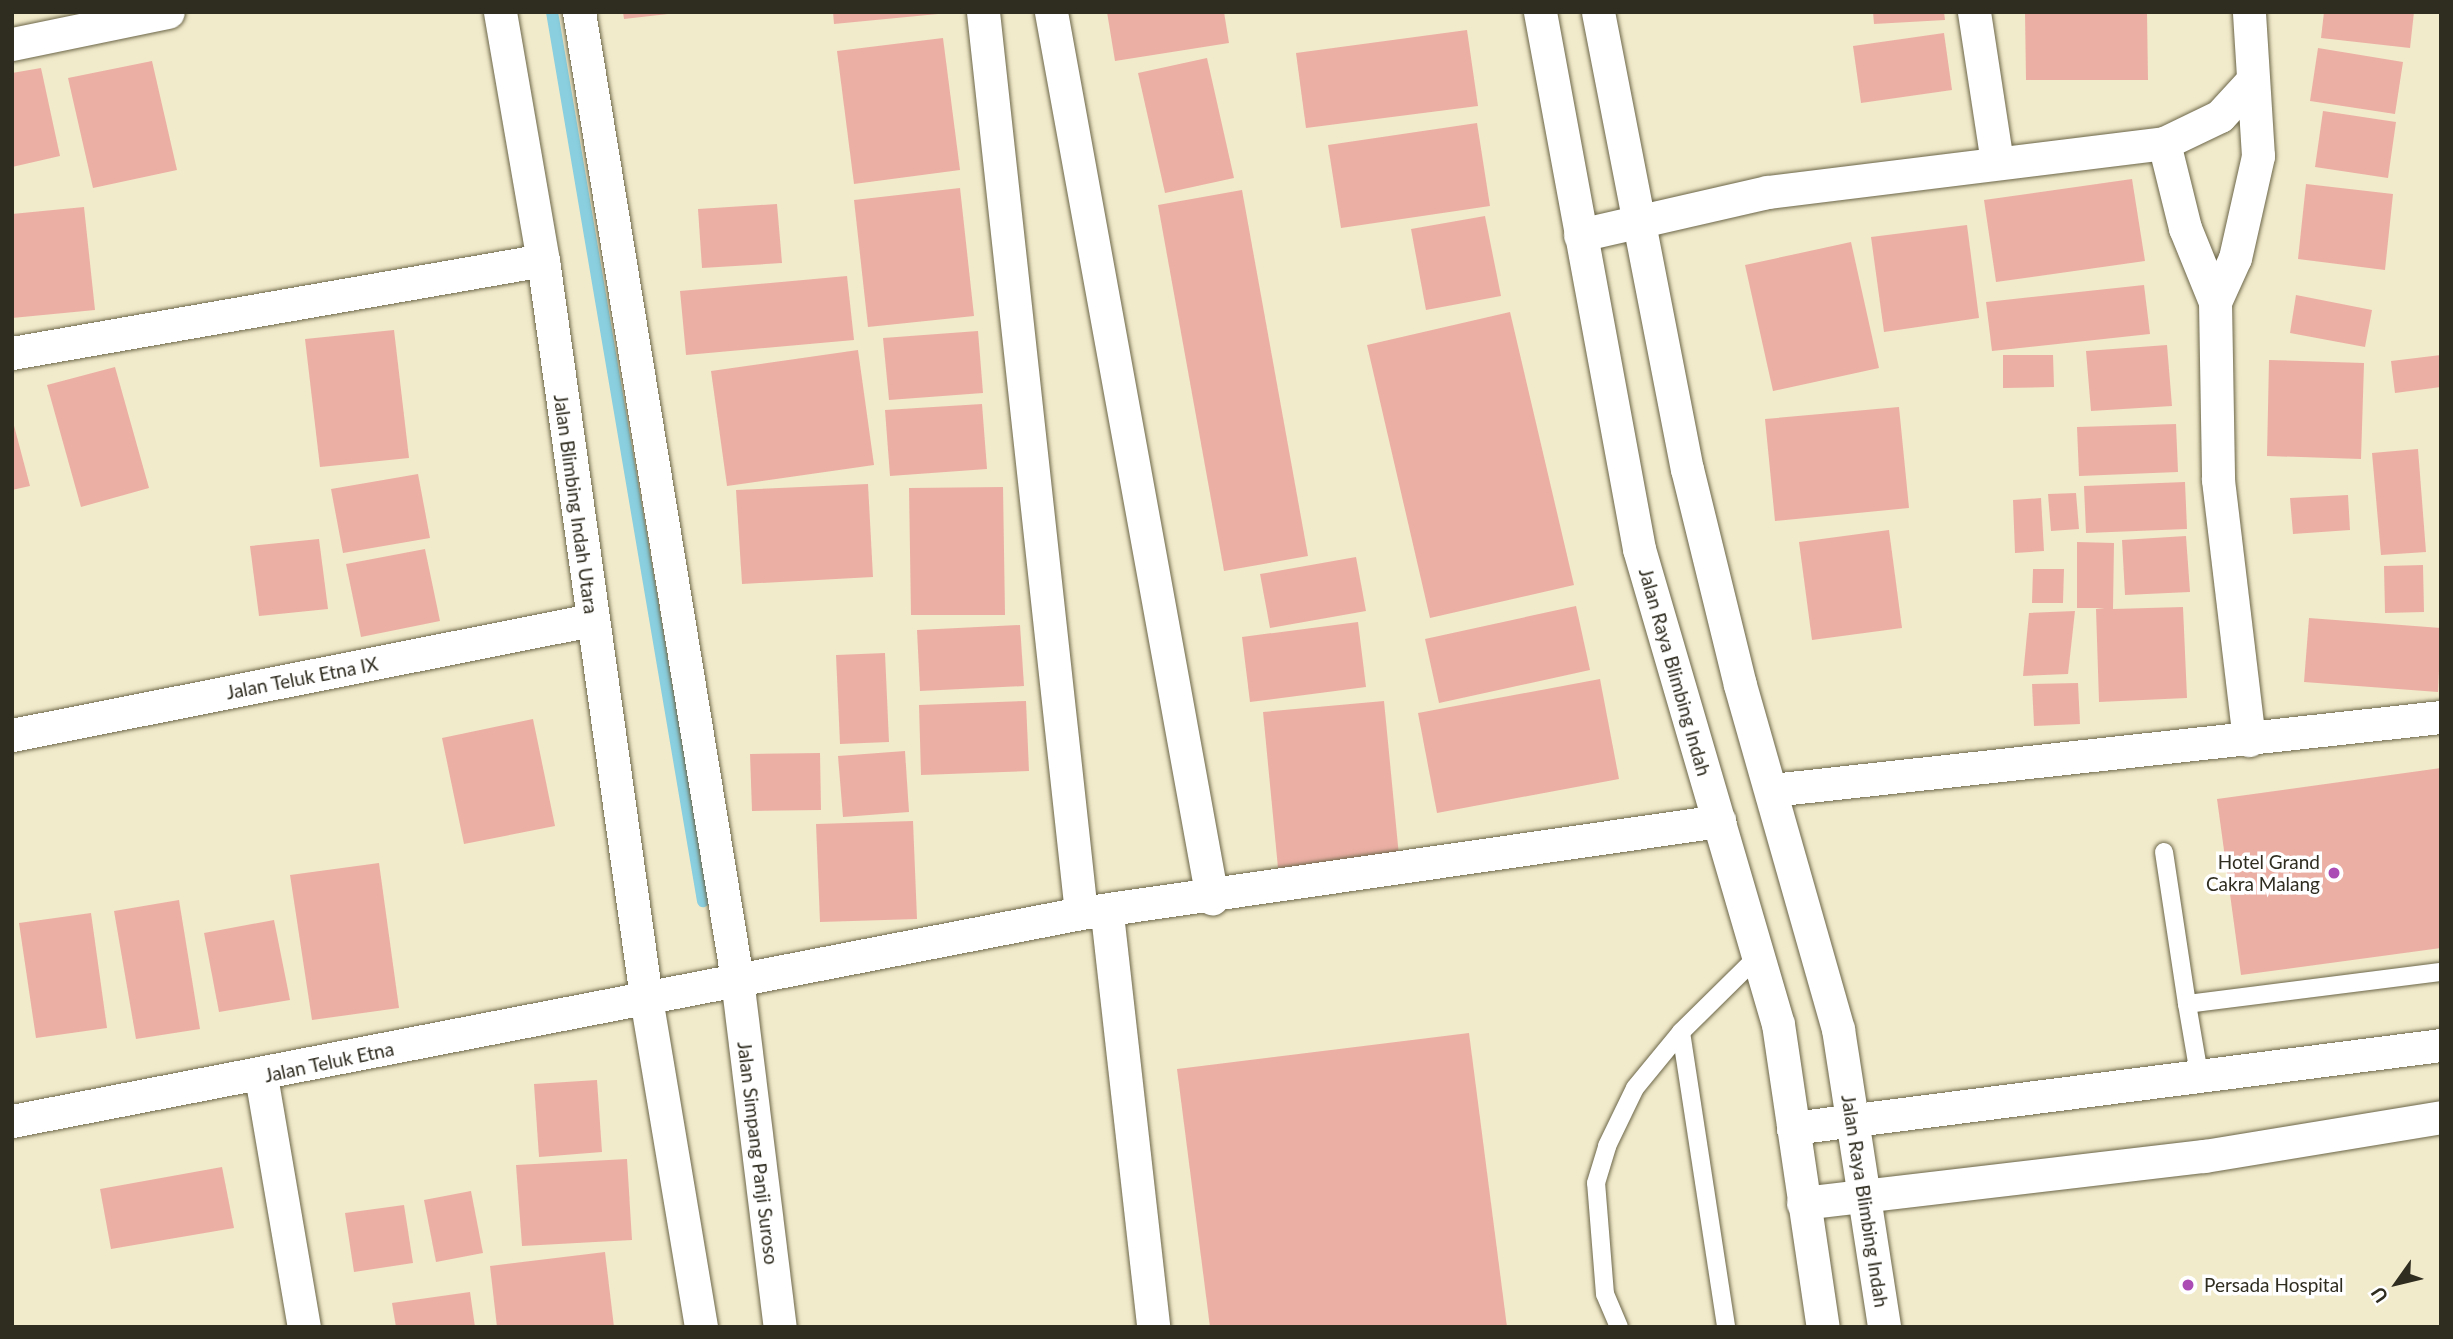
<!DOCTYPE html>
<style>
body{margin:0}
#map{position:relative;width:2453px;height:1339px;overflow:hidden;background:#f2ebcb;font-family:Lato,sans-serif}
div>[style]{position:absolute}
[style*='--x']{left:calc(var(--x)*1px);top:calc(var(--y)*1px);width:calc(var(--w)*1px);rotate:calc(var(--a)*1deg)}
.stream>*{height:12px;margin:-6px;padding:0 6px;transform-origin:6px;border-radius:6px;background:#89cfdf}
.building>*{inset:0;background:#ebafa4}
.roads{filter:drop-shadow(0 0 2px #6c6649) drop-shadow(0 0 2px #6c6649)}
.lane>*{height:18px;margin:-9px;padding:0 9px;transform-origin:9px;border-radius:9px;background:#fff}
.street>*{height:33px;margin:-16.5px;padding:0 16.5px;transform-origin:16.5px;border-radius:16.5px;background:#fff}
.dots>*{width:19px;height:19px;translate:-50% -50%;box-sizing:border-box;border:4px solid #fff;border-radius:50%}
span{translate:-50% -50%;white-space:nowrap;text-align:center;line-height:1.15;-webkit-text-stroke:7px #fff;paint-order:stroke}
.street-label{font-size:19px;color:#2f2c20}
.poi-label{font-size:19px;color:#2f2c20}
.right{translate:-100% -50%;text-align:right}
.left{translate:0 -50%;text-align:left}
.frame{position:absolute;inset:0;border:14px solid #2f2c20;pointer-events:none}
.north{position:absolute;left:2362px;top:1248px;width:70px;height:70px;-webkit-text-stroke:5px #fff;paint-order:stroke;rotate:236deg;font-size:19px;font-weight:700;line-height:28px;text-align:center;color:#2f2c20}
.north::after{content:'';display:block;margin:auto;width:24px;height:32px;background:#2f2c20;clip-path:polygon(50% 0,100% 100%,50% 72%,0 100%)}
</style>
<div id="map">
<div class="stream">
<div style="--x:552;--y:12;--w:902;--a:80.36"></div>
</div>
<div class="building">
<div style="clip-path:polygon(623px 12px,668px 12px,668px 14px,624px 19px)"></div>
<div style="clip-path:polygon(833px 12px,938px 12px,938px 14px,834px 24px)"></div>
<div style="clip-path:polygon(1107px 12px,1224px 12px,1229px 43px,1115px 61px)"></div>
<div style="clip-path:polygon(1873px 12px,1944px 12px,1945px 20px,1874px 24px)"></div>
<div style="clip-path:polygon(2025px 12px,2147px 12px,2148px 80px,2026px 80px)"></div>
<div style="clip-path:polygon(2324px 12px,2414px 12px,2410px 48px,2321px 38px)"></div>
<div style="clip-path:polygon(1467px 30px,1478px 106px,1306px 128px,1296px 53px)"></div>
<div style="clip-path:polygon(1944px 33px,1952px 90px,1861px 103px,1853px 46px)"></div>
<div style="clip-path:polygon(943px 38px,960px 170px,854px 184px,837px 51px)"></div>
<div style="clip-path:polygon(2318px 48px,2403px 62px,2395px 114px,2310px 101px)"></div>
<div style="clip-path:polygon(1207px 58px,1234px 178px,1165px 193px,1138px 73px)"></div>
<div style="clip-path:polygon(152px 61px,177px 170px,93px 188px,68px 78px)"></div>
<div style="clip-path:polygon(41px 68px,60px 156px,12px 167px,12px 73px)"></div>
<div style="clip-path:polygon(2323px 111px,2396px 122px,2388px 178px,2315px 167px)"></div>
<div style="clip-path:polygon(1477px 123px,1490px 206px,1341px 228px,1328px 145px)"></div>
<div style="clip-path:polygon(2132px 179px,2145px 261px,1996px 282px,1984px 200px)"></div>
<div style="clip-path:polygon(2306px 184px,2393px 194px,2385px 270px,2298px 259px)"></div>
<div style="clip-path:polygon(960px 188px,974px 316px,868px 327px,854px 200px)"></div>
<div style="clip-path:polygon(1242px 190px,1308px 556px,1224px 571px,1158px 205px)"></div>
<div style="clip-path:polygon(777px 204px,782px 263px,702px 268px,698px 209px)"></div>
<div style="clip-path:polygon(84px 207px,95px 310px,12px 318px,12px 214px)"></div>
<div style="clip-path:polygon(1485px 216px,1501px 296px,1426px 310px,1411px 229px)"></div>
<div style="clip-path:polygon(1967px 225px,1979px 318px,1884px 332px,1871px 237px)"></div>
<div style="clip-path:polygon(1851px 242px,1879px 368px,1773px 391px,1745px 265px)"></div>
<div style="clip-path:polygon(847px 276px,854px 340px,686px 355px,680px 291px)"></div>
<div style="clip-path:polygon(2144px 285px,2150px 334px,1992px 351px,1986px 302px)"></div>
<div style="clip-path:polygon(2296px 295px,2372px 310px,2365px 347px,2290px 333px)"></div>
<div style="clip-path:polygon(1510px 312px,1574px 585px,1430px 618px,1367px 345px)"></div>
<div style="clip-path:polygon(394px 330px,409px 458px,320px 467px,305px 339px)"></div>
<div style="clip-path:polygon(978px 331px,983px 393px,889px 400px,883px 338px)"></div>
<div style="clip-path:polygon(2167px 345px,2172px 406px,2091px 411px,2086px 351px)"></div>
<div style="clip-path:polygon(858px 350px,874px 465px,727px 486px,711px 371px)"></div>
<div style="clip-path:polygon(2003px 355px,2053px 355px,2054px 387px,2003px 388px)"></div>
<div style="clip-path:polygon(2441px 355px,2441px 387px,2395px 393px,2391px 361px)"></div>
<div style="clip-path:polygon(2269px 360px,2364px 363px,2361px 459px,2267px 456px)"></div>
<div style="clip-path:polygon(115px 367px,149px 488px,81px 507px,47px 385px)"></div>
<div style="clip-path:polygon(982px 404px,987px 469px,890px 476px,885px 410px)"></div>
<div style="clip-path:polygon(1899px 407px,1909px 508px,1775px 521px,1765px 419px)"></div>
<div style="clip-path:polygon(12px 418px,30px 486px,12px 490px)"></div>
<div style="clip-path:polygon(2176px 424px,2178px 472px,2079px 476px,2077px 427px)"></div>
<div style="clip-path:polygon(2418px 449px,2426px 552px,2381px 555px,2372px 453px)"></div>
<div style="clip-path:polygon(418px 474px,430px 538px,343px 553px,331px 489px)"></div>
<div style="clip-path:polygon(2185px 482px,2187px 529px,2086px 533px,2084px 486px)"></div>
<div style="clip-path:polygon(868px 484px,873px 577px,742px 584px,736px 490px)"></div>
<div style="clip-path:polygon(1003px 487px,1005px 615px,911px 615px,909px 488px)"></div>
<div style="clip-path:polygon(2076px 493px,2079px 529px,2051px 531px,2048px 494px)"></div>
<div style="clip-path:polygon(2348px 495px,2350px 530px,2293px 534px,2290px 498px)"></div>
<div style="clip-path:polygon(2041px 498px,2044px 551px,2015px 553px,2013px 500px)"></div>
<div style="clip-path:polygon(1889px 530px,1902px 628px,1812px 640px,1799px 542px)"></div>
<div style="clip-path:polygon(2186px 536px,2190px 592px,2125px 595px,2122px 540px)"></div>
<div style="clip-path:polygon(319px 539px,328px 609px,259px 616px,250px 546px)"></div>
<div style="clip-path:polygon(2077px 542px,2114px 543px,2113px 609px,2183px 607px,2187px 698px,2099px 702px,2096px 609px,2105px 608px,2077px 608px)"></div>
<div style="clip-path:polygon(425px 549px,440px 621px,361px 637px,346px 564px)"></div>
<div style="clip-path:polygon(1356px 557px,1366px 611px,1270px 628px,1260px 574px)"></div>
<div style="clip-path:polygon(2423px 565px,2424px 612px,2385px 613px,2384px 566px)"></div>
<div style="clip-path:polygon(2033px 569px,2064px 569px,2063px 603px,2032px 603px)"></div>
<div style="clip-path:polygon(1576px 606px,1590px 670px,1439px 703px,1425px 639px)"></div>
<div style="clip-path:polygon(2075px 611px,2068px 674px,2023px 676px,2029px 613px)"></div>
<div style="clip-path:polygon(2309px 618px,2441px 628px,2438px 692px,2304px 682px)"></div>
<div style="clip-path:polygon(1358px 622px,1366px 687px,1250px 702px,1242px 637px)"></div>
<div style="clip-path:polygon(1020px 625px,1024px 686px,920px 691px,917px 630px)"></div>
<div style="clip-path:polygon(885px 653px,889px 742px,840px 744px,836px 655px)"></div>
<div style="clip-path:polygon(1600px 679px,1619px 779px,1437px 813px,1418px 713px)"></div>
<div style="clip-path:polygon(2078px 683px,2080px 724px,2034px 726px,2032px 684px)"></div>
<div style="clip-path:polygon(1026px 701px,1029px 771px,921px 775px,919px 705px)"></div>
<div style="clip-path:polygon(1384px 701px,1399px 856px,1278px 868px,1263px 712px)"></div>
<div style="clip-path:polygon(533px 719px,555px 826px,464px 844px,442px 738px)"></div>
<div style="clip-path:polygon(905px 751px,909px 812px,843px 817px,838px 756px)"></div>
<div style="clip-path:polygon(820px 753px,821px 810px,752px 811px,750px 754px)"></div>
<div style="clip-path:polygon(2441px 768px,2441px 948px,2241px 975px,2217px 799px)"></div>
<div style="clip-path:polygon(913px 821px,917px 919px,820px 922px,816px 824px)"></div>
<div style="clip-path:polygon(379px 863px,399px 1008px,312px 1020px,290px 875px)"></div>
<div style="clip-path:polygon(179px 900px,200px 1029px,136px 1039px,114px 911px)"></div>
<div style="clip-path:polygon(91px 913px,107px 1028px,36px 1038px,19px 923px)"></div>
<div style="clip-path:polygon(274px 920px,290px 1000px,219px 1012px,204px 933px)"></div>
<div style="clip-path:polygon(1469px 1033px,1507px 1327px,1210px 1327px,1177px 1069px)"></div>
<div style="clip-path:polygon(597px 1080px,602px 1152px,539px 1157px,534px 1084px)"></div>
<div style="clip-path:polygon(627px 1159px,632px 1240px,522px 1246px,516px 1165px)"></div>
<div style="clip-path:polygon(222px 1167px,234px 1228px,111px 1249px,100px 1189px)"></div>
<div style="clip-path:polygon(471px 1191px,483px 1253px,436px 1262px,424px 1200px)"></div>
<div style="clip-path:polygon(404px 1205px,413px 1263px,354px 1272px,345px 1213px)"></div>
<div style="clip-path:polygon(605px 1252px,614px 1327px,497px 1327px,490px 1266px)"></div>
<div style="clip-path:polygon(470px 1292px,475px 1327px,396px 1327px,392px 1303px)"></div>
</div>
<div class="roads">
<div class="lane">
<div style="--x:2164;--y:852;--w:154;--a:81.4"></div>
<div style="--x:1681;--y:1032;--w:298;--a:81.3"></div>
<div style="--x:2200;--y:1080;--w:77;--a:-99.7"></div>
<div style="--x:2187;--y:1004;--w:256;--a:-7.2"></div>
<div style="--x:1619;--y:1327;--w:36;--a:-113"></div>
<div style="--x:1605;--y:1294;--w:111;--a:-94.6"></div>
<div style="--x:1596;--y:1183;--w:39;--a:-73"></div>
<div style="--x:1607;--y:1146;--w:64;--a:-64.2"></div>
<div style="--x:1635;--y:1088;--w:72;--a:-50.6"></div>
<div style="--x:1681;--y:1032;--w:108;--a:-44.6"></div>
</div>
<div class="street">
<div style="--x:500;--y:12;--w:252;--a:80.2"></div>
<div style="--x:543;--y:260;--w:745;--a:82.05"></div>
<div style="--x:646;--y:998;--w:334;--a:80.5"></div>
<div style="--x:579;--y:12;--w:980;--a:80.72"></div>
<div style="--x:737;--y:979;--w:351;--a:83"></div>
<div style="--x:983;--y:12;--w:906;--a:83.79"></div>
<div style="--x:1051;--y:12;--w:901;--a:79.7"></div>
<div style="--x:1540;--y:12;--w:546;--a:79.55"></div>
<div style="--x:1639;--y:549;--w:495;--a:73.7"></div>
<div style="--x:1778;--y:1024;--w:306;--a:81.6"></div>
<div style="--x:1598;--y:12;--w:466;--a:79"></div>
<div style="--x:1687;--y:469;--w:222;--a:76.2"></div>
<div style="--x:1740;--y:685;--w:358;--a:74.1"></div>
<div style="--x:1838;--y:1029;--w:302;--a:81.2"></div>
<div style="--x:1974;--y:12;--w:152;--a:81.3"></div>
<div style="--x:12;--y:44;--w:159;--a:-11.6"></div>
<div style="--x:2164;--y:143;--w:88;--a:76.1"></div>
<div style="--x:2185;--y:228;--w:80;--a:67.9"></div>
<div style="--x:2215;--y:302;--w:178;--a:89"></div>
<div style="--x:2218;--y:480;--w:262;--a:83.2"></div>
<div style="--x:1580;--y:235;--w:192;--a:-12.9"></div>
<div style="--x:1767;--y:192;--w:400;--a:-7"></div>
<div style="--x:2164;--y:143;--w:62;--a:-25.7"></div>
<div style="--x:2220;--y:116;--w:46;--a:-47.6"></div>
<div style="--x:2215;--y:302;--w:48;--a:-65.6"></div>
<div style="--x:2235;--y:258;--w:105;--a:-77.3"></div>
<div style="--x:2258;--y:156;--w:144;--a:-93.6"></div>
<div style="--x:12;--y:353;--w:539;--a:-9.93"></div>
<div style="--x:12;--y:735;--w:590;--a:-11.23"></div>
<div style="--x:1772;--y:790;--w:673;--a:-6.23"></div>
<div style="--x:1107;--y:914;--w:416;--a:83.6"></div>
<div style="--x:261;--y:1076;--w:255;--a:80.3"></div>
<div style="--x:12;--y:1121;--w:1089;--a:-11.01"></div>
<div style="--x:1081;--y:913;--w:645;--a:-8.21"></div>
<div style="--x:1793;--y:1128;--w:653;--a:-7.3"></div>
<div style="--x:1803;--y:1203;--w:404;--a:-6.7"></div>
<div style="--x:2204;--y:1156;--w:240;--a:-9.3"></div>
</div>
</div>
<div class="dots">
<div style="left:2334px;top:873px;background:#ab4bb4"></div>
<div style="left:2188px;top:1285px;background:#ab4bb4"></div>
</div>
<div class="street-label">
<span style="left:576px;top:504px;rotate:82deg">Jalan Blimbing Indah Utara</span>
<span style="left:1675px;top:672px;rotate:74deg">Jalan Raya Blimbing Indah</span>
<span style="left:302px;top:678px;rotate:-11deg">Jalan Teluk Etna IX</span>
<span style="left:329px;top:1062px;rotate:-12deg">Jalan Teluk Etna</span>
<span style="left:758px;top:1153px;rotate:83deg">Jalan Simpang Panji Suroso</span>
<span style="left:1865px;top:1201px;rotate:81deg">Jalan Raya Blimbing Indah</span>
</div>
<div class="poi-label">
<span class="right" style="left:2320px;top:873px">Hotel Grand<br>Cakra Malang</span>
<span class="left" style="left:2204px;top:1285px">Persada Hospital</span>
</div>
<div class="frame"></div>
<div class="north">U</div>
</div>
